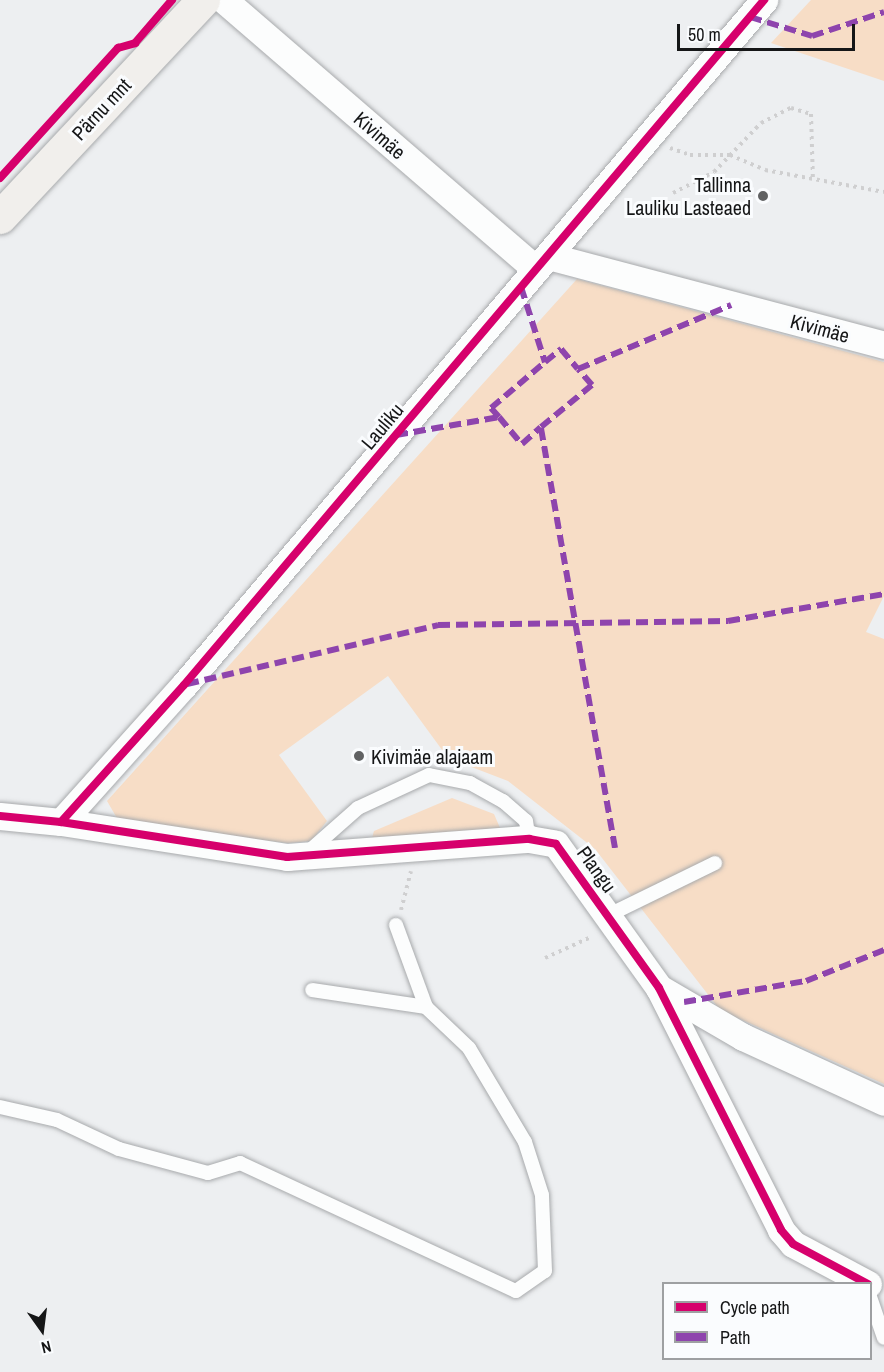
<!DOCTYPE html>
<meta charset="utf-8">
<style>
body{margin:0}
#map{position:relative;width:884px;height:1372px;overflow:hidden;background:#edeff1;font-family:"Archivo Narrow",sans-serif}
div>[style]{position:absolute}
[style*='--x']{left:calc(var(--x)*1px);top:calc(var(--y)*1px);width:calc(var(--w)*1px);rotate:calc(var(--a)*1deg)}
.green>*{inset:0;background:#f7ddc6}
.path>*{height:4px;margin-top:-2px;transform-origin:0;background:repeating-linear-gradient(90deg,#cfcfd0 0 3px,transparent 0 7.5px)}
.roads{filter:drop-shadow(0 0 2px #a8aaac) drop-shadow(0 0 2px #a8aaac)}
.lane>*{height:14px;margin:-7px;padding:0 7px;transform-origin:7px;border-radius:7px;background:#fcfdfd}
.street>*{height:27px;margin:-13.5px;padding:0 13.5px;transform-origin:13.5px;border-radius:13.5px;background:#fcfdfd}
.secondary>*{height:33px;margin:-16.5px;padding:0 16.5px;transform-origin:16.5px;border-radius:16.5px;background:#f1efec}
.quiet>*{height:6px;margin-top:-3px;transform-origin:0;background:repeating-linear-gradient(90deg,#8e44ad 0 12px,transparent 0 18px)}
.cycleway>*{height:8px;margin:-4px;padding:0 4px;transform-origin:4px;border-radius:4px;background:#d6006c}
.dots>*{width:16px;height:16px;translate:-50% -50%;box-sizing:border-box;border:3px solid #fafcfe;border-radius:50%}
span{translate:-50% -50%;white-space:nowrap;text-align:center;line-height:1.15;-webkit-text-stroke:6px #fafcfe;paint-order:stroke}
.street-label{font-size:20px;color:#151617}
.poi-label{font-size:20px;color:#151617}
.right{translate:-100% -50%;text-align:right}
.left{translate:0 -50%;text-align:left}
.legend{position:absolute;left:662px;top:1282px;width:210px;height:78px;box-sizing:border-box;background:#fafcfe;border:2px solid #9ea0a2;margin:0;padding:8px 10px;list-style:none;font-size:18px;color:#151617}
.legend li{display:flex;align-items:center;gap:12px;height:30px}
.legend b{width:30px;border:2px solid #9ea0a2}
.north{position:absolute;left:12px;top:1300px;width:60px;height:60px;-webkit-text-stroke:4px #fafcfe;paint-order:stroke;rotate:166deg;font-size:16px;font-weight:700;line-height:24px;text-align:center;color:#151617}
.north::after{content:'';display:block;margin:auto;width:21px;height:27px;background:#151617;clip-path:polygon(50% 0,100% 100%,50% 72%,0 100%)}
.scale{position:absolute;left:677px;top:24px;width:178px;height:27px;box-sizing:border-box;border:3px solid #151617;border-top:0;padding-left:8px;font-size:18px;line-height:21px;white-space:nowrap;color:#151617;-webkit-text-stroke:4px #fafcfe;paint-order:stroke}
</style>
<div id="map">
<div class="green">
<div style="clip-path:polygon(811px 0,884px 0,884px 81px,771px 43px)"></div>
<div style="clip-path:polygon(577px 279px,884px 362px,884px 596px,866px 632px,884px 639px,884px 1084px,720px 1010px,595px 849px,508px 781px,448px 758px,388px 676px,279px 755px,327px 821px,311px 841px,288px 843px,121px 825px,107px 801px)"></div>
<div style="clip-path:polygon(452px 798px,494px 814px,500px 828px,372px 838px,374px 831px)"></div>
</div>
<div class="path">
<div style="--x:670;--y:148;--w:21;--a:19"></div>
<div style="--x:690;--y:155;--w:40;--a:0"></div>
<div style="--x:730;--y:155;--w:38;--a:23"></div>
<div style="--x:765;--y:170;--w:121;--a:10.5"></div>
<div style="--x:673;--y:193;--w:46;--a:-27.1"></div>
<div style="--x:714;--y:172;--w:68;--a:-46.2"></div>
<div style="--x:761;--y:123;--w:34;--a:-27"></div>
<div style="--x:791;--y:108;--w:21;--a:17"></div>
<div style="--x:811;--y:114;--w:66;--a:88.3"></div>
<div style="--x:401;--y:910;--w:40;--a:-75.6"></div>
<div style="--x:545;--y:958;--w:51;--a:-24.5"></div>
</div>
<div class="roads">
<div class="lane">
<div style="--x:307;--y:853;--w:68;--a:-41.4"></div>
<div style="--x:358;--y:808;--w:78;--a:-24.9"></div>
<div style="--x:429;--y:775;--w:42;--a:11"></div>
<div style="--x:470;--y:783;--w:38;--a:29"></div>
<div style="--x:503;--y:801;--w:30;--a:41"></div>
<div style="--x:526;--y:821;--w:18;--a:81"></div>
<div style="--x:609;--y:915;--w:118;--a:-26.1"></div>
<div style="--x:396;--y:925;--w:87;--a:69.9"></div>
<div style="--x:0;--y:1107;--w:58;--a:12.8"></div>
<div style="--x:57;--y:1120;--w:68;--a:25.1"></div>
<div style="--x:119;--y:1149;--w:92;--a:15.1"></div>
<div style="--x:208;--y:1173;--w:34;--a:-17"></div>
<div style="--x:240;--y:1163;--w:304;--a:24.9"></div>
<div style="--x:516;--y:1291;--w:35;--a:-35"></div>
<div style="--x:545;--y:1271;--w:76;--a:-92.3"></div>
<div style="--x:542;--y:1195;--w:56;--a:-107.8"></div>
<div style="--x:525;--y:1142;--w:109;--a:-120.8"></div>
<div style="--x:469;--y:1048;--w:59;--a:-136.4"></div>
<div style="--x:426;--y:1007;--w:115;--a:-171.5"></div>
<div style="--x:870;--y:1297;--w:43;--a:71.1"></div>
</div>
<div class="street">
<div style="--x:224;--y:0;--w:412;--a:40.8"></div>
<div style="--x:548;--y:256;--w:348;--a:14.8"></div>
<div style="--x:0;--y:816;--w:61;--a:5.6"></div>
<div style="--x:61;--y:822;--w:184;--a:-48.1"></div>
<div style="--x:184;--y:685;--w:898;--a:-49.74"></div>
<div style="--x:61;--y:822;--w:229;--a:8.8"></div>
<div style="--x:287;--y:857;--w:243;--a:-4.3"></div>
<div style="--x:529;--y:839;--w:27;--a:10"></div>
<div style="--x:556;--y:844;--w:177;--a:54.4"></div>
<div style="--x:659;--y:988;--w:271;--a:63.2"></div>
<div style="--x:781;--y:1230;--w:18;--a:49"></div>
<div style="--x:793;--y:1244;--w:85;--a:28.1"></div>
<div style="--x:659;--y:988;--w:97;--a:30.3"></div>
<div style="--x:743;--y:1037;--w:155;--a:24.7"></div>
</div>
<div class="secondary">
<div style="--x:0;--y:217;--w:297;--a:-46.9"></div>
</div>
</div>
<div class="quiet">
<div style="--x:750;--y:17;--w:65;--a:17"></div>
<div style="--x:812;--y:36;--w:76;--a:-18.4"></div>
<div style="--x:521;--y:287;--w:79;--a:72.3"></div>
<div style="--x:545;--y:362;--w:21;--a:-39"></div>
<div style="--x:561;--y:349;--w:26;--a:50"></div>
<div style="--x:499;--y:417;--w:12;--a:-132"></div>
<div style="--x:491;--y:408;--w:71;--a:-40.4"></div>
<div style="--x:396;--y:435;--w:105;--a:-9.9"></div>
<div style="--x:499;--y:417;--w:35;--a:50"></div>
<div style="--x:522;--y:444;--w:25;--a:-42"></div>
<div style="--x:187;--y:684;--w:258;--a:-13.2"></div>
<div style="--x:438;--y:625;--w:290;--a:-0.8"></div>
<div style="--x:728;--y:621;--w:158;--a:-9.8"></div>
<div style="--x:615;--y:848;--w:427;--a:-100"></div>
<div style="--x:541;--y:427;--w:66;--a:-39.5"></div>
<div style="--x:592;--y:385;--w:21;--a:-131"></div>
<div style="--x:578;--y:369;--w:166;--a:-22.7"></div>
<div style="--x:684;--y:1002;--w:124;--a:-9.8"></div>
<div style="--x:806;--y:981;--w:84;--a:-21.7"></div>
</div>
<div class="cycleway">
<div style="--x:0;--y:178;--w:176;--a:-47.8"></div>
<div style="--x:118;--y:48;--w:18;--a:-16"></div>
<div style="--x:135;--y:43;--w:57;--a:-49.3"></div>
<div style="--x:0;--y:816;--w:61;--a:5.6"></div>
<div style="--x:61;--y:822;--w:184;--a:-48.1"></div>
<div style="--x:184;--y:685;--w:898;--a:-49.74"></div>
<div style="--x:61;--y:822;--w:229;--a:8.8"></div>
<div style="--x:287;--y:857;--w:243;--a:-4.3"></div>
<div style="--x:529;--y:839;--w:27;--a:10"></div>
<div style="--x:556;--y:844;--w:177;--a:54.4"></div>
<div style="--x:659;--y:988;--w:271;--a:63.2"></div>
<div style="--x:781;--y:1230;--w:18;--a:49"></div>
<div style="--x:793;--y:1244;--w:85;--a:28.1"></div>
</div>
<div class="dots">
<div style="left:763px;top:196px;background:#616263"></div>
<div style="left:359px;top:756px;background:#616263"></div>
</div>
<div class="street-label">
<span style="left:101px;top:109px;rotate:-47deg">Pärnu mnt</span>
<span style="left:380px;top:135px;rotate:41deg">Kivimäe</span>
<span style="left:820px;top:328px;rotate:15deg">Kivimäe</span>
<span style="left:382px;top:426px;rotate:-50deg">Lauliku</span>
<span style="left:597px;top:869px;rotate:54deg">Plangu</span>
</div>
<div class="poi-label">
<span class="right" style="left:751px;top:196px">Tallinna<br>Lauliku Lasteaed</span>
<span class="left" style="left:371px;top:756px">Kivimäe alajaam</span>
</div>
<ul class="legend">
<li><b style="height:8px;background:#d6006c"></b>Cycle path</li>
<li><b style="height:8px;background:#8e44ad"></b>Path</li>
</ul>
<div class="north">N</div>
<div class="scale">50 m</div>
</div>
